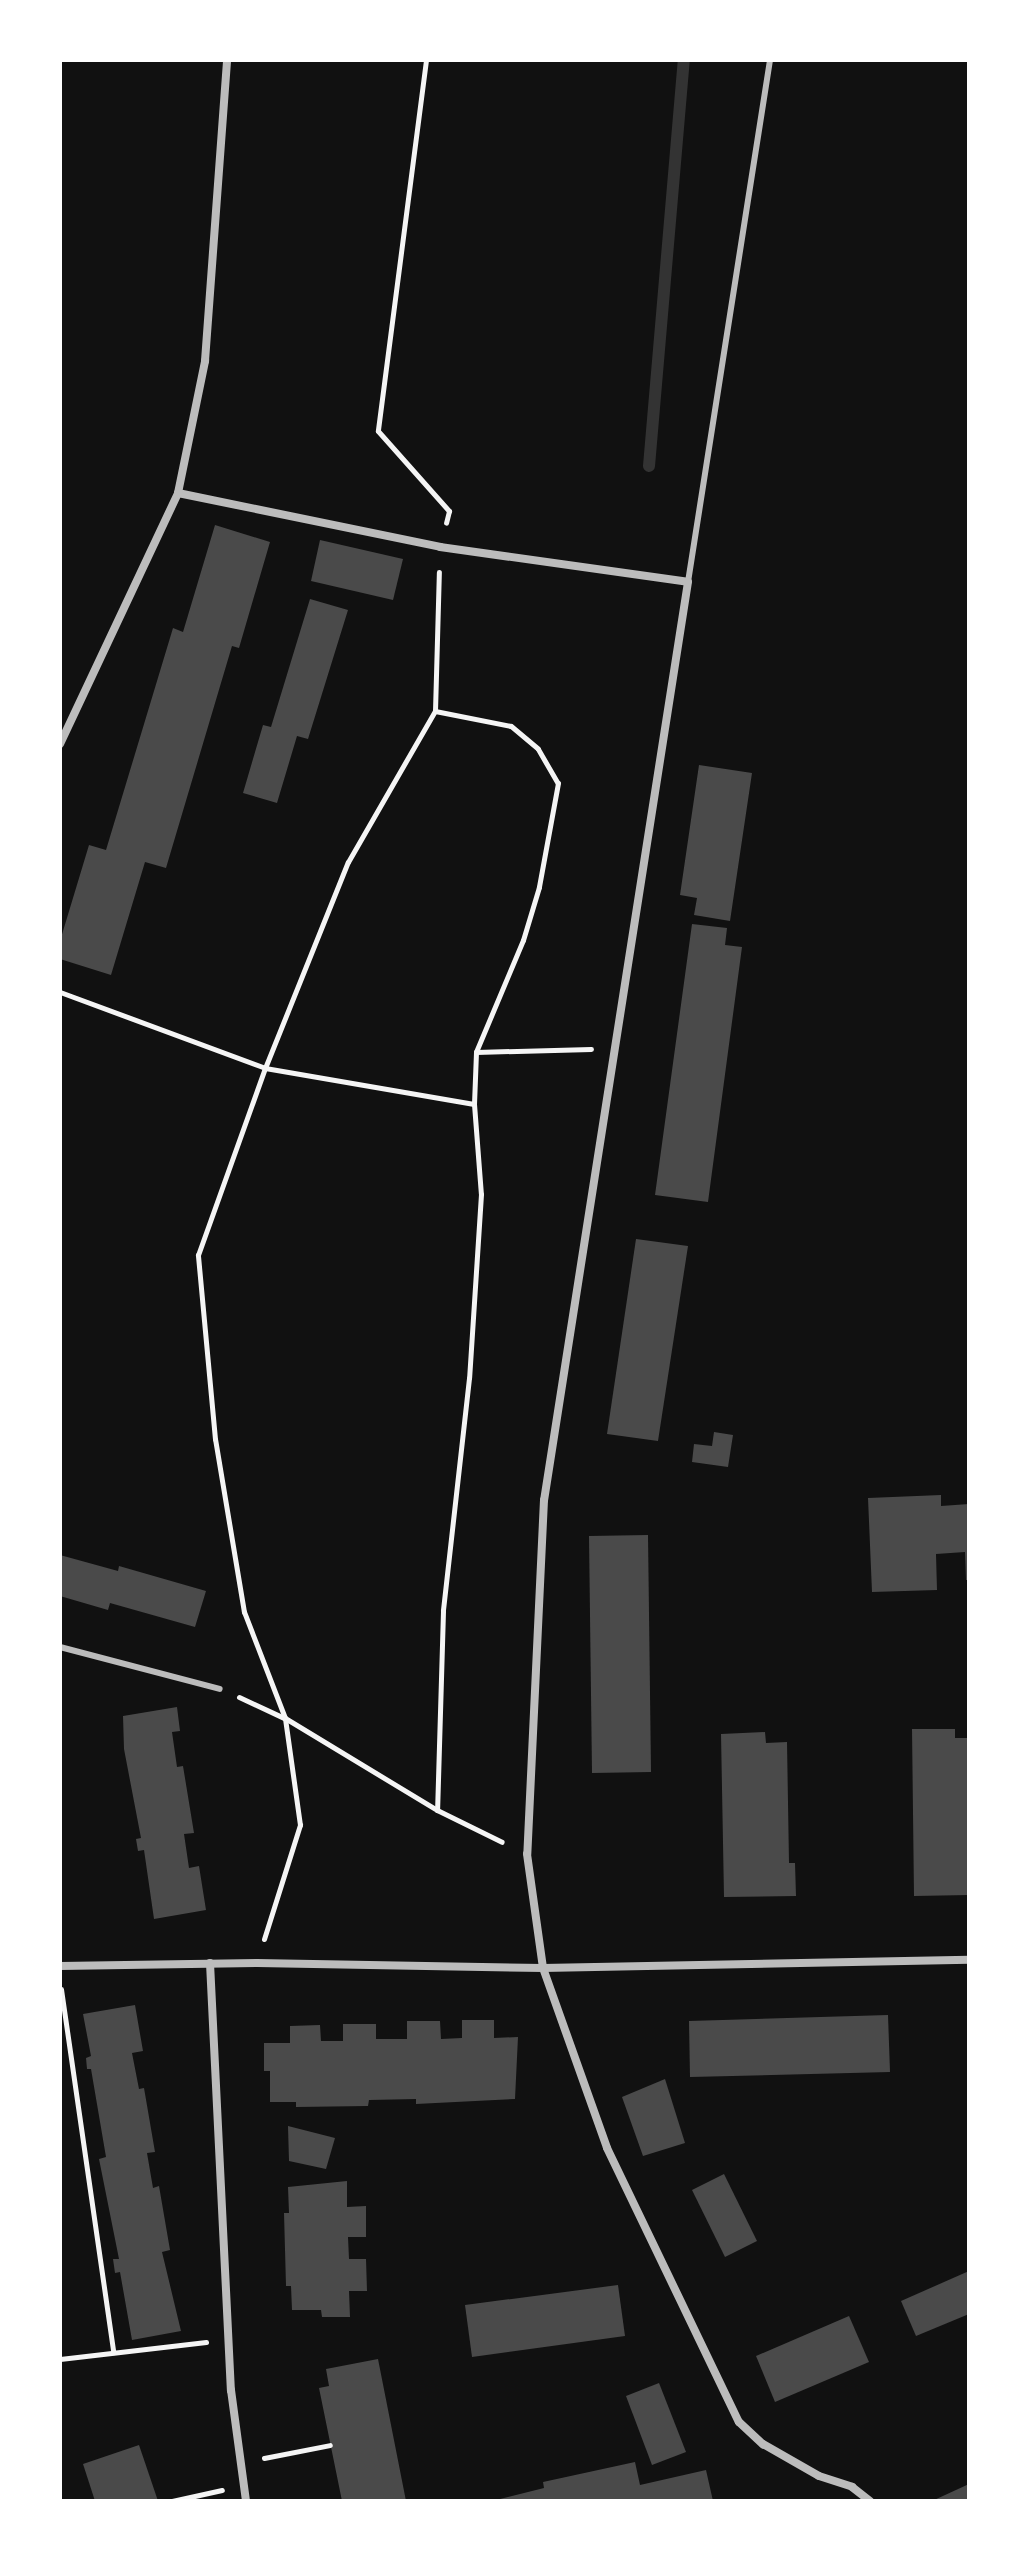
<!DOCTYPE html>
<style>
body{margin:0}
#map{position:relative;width:1029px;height:2561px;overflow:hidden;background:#111;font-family:Merriweather,serif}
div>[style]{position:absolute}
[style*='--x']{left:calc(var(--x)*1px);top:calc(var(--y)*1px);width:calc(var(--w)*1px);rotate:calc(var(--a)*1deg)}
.stream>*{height:12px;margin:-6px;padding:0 6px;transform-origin:6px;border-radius:6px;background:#333}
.building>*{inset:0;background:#4a4a4a}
.path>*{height:5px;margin:-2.5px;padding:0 2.5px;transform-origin:2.5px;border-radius:2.5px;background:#f5f5f5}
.service>*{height:6px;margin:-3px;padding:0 3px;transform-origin:3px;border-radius:3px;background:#bcbcbc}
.minor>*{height:8px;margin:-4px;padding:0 4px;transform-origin:4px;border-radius:4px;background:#bcbcbc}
span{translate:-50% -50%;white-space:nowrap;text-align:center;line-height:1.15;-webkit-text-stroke:7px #fff;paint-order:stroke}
.frame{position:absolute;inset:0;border:62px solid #fff;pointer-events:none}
</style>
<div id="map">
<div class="stream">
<div style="--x:649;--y:466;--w:408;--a:-85.1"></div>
</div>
<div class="building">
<div style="clip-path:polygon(215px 525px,270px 542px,239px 648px,232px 646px,166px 868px,145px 862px,111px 975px,60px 959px,60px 941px,89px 845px,106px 850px,173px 628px,183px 632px)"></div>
<div style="clip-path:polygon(320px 540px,403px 559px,393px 600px,311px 581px)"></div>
<div style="clip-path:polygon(310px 599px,348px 610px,308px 739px,297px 736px,277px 803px,243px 793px,263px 725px,271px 727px)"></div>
<div style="clip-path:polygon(699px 765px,752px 773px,730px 921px,694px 915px,697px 898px,680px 895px)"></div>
<div style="clip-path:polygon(692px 924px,727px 928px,725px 945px,742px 947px,708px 1202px,655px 1195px)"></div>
<div style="clip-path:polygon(636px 1239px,688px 1246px,658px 1441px,607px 1434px)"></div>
<div style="clip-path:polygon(714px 1432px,733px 1435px,728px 1467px,692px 1462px,694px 1444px,712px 1446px)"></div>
<div style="clip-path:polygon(941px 1495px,941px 1506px,969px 1504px,969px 1580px,966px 1580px,965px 1552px,936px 1554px,937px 1590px,872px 1592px,868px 1498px)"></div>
<div style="clip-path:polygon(648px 1535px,651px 1772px,592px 1773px,589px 1536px)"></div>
<div style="clip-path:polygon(60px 1555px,118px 1571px,119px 1566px,206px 1591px,195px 1627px,110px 1603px,108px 1610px,60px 1596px)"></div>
<div style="clip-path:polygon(177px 1707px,180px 1731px,172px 1732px,177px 1767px,183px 1766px,194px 1833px,184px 1834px,189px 1868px,199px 1866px,206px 1910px,154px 1919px,144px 1850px,138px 1851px,136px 1839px,141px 1838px,124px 1749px,123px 1716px)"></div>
<div style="clip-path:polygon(912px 1729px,955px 1729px,955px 1738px,969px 1738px,969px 1895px,914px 1896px)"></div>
<div style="clip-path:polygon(765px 1732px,766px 1743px,787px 1742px,789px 1863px,795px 1863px,796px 1896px,724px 1897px,721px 1734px)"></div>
<div style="clip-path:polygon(135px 2005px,143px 2051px,132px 2053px,139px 2089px,144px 2088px,155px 2152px,147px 2153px,153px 2188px,159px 2186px,170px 2250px,162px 2252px,181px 2331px,132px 2340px,120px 2272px,115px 2273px,113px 2259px,119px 2259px,99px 2159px,106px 2157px,91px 2069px,87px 2069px,86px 2058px,91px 2056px,83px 2014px)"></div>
<div style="clip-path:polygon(888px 2015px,890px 2072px,690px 2077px,689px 2021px)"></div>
<div style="clip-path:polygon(462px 2020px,494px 2020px,494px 2038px,518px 2037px,515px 2099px,416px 2104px,416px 2099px,369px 2100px,368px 2106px,296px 2107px,296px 2102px,270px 2102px,270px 2071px,264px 2071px,264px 2043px,290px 2043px,290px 2026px,320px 2025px,321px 2041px,343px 2041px,343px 2024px,376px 2024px,376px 2039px,407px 2039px,407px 2021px,440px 2021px,441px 2039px,462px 2038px)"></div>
<div style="clip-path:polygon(665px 2079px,685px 2143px,643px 2156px,622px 2097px)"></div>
<div style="clip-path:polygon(288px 2126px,335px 2138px,326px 2169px,289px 2161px)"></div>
<div style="clip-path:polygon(724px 2174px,757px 2241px,725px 2257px,692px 2190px)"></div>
<div style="clip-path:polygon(347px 2181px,347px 2207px,366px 2206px,366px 2237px,348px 2237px,349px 2259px,366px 2259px,367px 2291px,349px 2291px,350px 2317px,322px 2317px,321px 2310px,292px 2310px,291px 2286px,286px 2286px,284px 2213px,289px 2213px,288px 2187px)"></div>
<div style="clip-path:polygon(969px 2271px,969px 2314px,916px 2336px,901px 2301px)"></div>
<div style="clip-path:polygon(618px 2285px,625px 2336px,472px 2357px,465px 2305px)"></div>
<div style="clip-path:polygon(849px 2316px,869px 2362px,775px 2402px,756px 2356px)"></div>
<div style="clip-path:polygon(378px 2359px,406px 2501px,342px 2501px,319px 2388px,329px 2386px,326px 2369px)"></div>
<div style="clip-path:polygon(659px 2383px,686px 2452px,652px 2465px,626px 2396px)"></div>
<div style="clip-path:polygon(139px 2445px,158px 2501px,95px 2501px,83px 2464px)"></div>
<div style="clip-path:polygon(635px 2462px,640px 2485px,706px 2470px,713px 2501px,492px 2501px,544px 2488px,543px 2482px)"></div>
<div style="clip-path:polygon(969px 2484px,969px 2501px,932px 2501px)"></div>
</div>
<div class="path">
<div style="--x:426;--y:60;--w:374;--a:97.4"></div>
<div style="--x:378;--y:431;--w:107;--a:48.4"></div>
<div style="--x:449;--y:511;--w:12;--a:104"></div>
<div style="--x:435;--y:711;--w:139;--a:-88.4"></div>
<div style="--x:60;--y:992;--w:219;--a:20.3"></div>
<div style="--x:265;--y:1068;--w:212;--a:9.8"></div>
<div style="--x:476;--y:1052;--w:115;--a:-1.5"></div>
<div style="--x:239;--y:1697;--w:50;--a:25"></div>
<div style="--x:285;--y:1718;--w:114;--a:-111.1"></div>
<div style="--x:244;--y:1612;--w:175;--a:-99.5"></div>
<div style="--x:215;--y:1439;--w:185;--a:-95.3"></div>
<div style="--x:198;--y:1255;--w:199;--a:-70.3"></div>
<div style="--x:265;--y:1068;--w:222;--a:-68.1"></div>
<div style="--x:348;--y:862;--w:174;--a:-60.1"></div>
<div style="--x:435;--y:711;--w:77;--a:11.2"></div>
<div style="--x:511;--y:726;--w:35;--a:40"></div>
<div style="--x:538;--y:749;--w:39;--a:60"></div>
<div style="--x:558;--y:783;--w:106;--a:100.4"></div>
<div style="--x:539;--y:887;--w:55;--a:106.8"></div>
<div style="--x:523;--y:940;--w:121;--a:112.8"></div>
<div style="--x:476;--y:1052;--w:52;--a:92.2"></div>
<div style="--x:474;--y:1104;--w:90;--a:85.6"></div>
<div style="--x:481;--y:1194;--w:184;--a:93.7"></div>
<div style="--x:469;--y:1378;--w:234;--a:96.4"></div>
<div style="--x:443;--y:1611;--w:199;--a:91.7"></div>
<div style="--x:264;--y:1939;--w:120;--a:-72.5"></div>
<div style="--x:300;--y:1825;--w:108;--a:-98"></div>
<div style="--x:285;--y:1718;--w:178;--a:31.2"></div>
<div style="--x:437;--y:1810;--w:72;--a:26.2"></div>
<div style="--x:61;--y:1989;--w:367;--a:81.8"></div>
<div style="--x:60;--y:2359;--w:147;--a:-6.6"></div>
<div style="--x:264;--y:2458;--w:67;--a:-11.1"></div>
<div style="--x:172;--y:2501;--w:51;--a:-12.4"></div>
</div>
<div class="service">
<div style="--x:688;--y:582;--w:528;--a:-81.07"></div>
<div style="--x:60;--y:1647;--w:165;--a:14.7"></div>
</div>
<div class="minor">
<div style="--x:178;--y:493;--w:268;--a:11.6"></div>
<div style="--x:440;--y:547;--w:250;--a:8"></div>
<div style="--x:688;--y:582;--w:929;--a:98.91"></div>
<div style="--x:544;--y:1500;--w:354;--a:92.7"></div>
<div style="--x:527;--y:1854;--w:115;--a:82"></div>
<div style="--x:543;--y:1968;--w:191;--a:70.4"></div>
<div style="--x:607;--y:2148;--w:304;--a:64.3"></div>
<div style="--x:739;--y:2422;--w:33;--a:43"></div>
<div style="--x:763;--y:2444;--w:64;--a:29.7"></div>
<div style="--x:819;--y:2476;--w:35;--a:18"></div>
<div style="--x:852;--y:2487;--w:23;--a:38"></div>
<div style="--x:60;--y:744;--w:277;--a:-64.8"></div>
<div style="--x:178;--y:493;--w:135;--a:-78.4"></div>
<div style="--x:205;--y:361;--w:302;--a:-85.8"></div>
<div style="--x:210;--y:1963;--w:428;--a:87.2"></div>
<div style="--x:231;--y:2390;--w:112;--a:82.3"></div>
<div style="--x:60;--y:1966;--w:197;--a:-0.9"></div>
<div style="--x:257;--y:1963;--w:286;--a:1"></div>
<div style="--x:543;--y:1968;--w:426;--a:-1.1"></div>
</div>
<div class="frame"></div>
</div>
